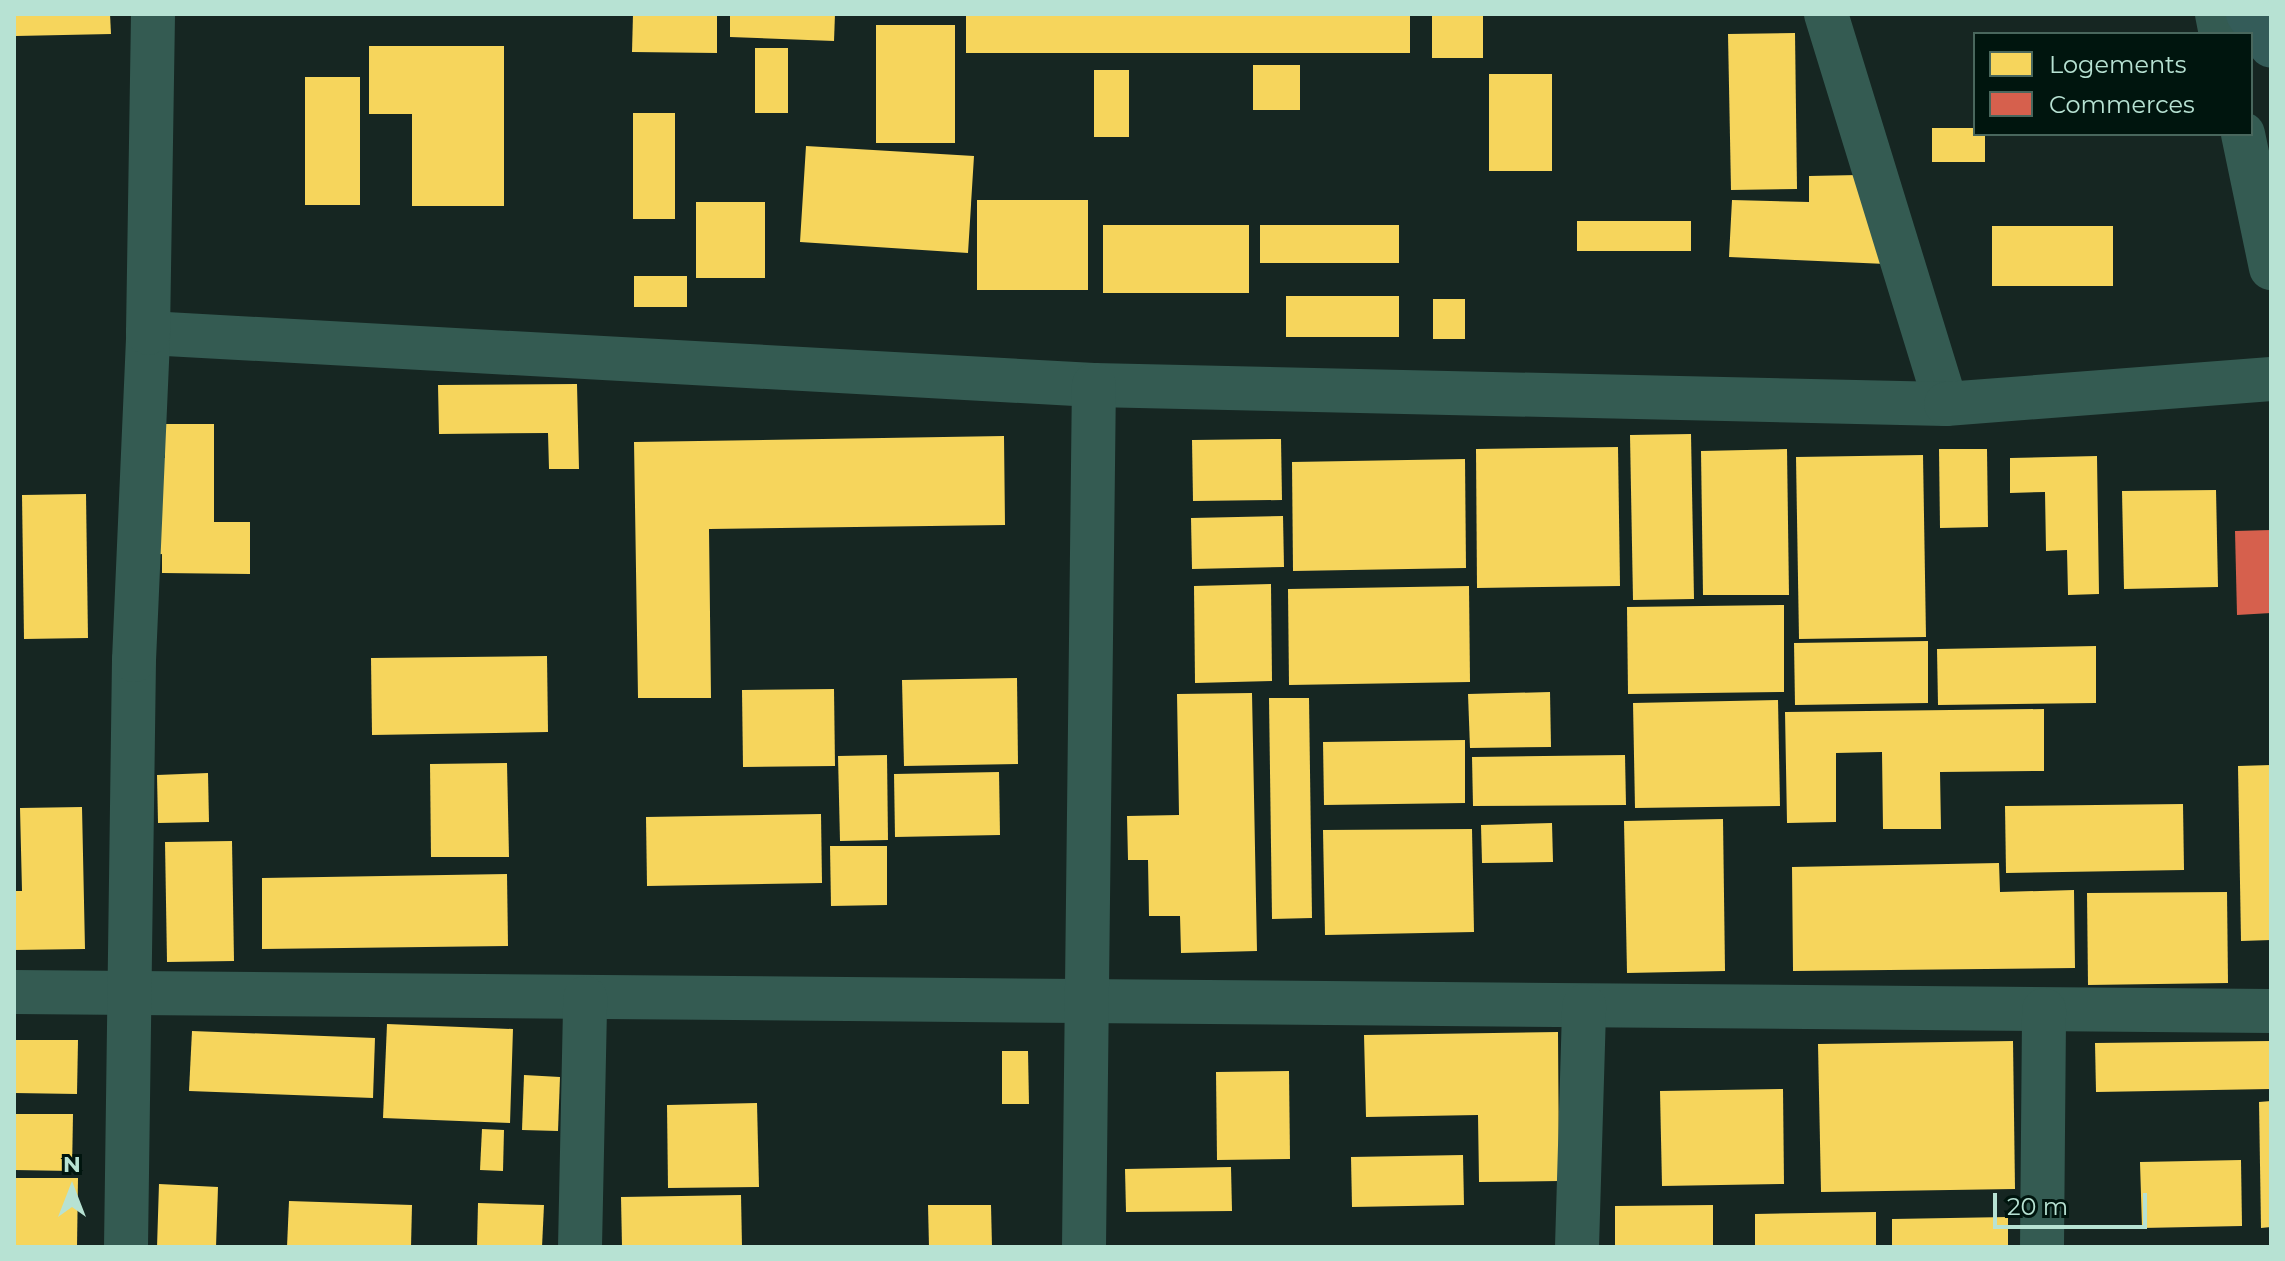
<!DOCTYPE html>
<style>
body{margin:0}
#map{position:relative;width:2285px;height:1261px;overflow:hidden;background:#162622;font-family:Montserrat,sans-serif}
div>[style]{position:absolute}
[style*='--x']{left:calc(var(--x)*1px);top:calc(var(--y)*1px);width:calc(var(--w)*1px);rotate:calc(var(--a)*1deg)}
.homes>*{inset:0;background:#f6d55c}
.shops>*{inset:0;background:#d6604d}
.minor>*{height:44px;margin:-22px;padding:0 22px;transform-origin:22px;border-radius:22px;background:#345b52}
.major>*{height:44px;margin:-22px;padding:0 22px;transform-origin:22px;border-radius:22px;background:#345c59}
span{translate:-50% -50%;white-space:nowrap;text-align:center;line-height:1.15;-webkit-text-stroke:8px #00150e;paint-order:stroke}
.frame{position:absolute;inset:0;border:16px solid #b7e2d3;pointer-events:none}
.legend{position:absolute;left:1973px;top:32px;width:280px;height:104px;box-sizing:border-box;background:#00150e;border:2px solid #49675d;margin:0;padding:10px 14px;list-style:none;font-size:24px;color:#b7e2d3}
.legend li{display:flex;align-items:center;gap:16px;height:40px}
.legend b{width:40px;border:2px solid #49675d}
.north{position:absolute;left:32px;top:1149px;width:80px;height:80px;-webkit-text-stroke:6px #00150e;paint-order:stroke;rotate:0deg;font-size:22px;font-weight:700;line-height:32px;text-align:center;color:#b7e2d3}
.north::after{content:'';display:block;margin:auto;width:28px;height:36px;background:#b7e2d3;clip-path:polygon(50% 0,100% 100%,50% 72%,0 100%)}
.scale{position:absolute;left:1993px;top:1193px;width:154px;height:36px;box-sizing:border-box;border:4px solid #b7e2d3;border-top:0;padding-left:10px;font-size:24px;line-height:28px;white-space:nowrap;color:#b7e2d3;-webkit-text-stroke:6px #00150e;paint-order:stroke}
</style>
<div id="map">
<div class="homes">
<div style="clip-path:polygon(16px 14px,110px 14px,111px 34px,16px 36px)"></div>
<div style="clip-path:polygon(633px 14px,717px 14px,717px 53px,632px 52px)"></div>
<div style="clip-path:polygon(730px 14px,835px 14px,834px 41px,730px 37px)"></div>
<div style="clip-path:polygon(966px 14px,1410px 14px,1410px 53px,966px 53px)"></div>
<div style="clip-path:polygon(1432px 14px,1483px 14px,1483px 58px,1432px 58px)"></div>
<div style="clip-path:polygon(876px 25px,955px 25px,955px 143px,876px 143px)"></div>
<div style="clip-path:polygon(1795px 33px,1797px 189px,1731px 190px,1728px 34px)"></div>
<div style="clip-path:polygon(369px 46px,504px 46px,504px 206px,412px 206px,412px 114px,369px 114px)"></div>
<div style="clip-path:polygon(755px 48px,788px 48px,788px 113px,755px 113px)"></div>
<div style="clip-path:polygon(1253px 65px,1300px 65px,1300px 110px,1253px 110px)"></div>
<div style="clip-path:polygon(1094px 70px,1129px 70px,1129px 137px,1094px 137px)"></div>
<div style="clip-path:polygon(1489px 74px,1552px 74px,1552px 171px,1489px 171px)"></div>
<div style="clip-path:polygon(305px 77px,360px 77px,360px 205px,305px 205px)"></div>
<div style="clip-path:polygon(633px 113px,675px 113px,675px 219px,633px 219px)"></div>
<div style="clip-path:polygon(1932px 128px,1975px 128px,1975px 134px,1985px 134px,1985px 162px,1932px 162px)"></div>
<div style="clip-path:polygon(806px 146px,974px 156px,968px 253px,800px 242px)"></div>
<div style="clip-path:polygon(1858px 175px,1886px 264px,1729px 257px,1732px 200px,1809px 202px,1809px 176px)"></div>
<div style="clip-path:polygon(977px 200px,1088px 200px,1088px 290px,977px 290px)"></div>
<div style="clip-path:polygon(696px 202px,765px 202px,765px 278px,696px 278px)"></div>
<div style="clip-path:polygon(1577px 221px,1691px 221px,1691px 251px,1577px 251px)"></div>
<div style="clip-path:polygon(1103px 225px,1249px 225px,1249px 293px,1103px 293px)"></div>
<div style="clip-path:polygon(1260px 225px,1399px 225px,1399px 263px,1260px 263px)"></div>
<div style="clip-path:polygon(1992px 226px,2113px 226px,2113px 286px,1992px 286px)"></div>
<div style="clip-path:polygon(634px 276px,687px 276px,687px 307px,634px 307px)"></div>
<div style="clip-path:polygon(1286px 296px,1399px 296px,1399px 337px,1286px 337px)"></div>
<div style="clip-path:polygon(1433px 299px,1465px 299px,1465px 339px,1433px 339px)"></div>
<div style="clip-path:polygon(577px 384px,579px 469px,549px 469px,548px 433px,439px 434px,438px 385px)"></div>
<div style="clip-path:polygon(165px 424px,214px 424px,214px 522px,250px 522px,250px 574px,162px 573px,162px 554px,154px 555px,154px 457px,165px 458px)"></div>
<div style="clip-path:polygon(1691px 434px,1694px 599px,1633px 600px,1630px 435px)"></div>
<div style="clip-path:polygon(1004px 436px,1005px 525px,709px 529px,711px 698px,638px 698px,634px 442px)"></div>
<div style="clip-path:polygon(1281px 439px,1282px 500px,1193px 501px,1192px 440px)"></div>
<div style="clip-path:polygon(1618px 447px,1620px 586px,1477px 588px,1476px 449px)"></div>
<div style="clip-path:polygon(1787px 449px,1789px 595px,1703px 595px,1701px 451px)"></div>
<div style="clip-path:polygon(1939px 449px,1987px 449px,1988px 527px,1940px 528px)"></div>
<div style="clip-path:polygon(1923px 455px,1926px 637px,1799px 639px,1796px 457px)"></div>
<div style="clip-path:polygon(2097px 456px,2099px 594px,2068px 595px,2067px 550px,2046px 551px,2045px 492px,2010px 493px,2010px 458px)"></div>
<div style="clip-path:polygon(1465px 459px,1466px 568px,1293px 571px,1292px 462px)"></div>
<div style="clip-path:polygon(2216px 490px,2218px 587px,2124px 589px,2122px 491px)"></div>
<div style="clip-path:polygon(86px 494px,88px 638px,24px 639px,22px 495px)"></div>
<div style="clip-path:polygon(1283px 516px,1284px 567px,1192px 569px,1191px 518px)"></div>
<div style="clip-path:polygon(1271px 584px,1272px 681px,1195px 683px,1194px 586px)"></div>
<div style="clip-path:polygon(1469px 586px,1470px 682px,1289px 685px,1288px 589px)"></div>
<div style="clip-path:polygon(1784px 605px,1784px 692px,1628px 694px,1627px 607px)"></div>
<div style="clip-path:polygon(1928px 641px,1928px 703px,1795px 705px,1794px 643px)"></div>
<div style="clip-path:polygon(2096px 646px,2096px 703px,1938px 705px,1937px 649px)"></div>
<div style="clip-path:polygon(547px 656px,548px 732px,372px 735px,371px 658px)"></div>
<div style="clip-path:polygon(1017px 678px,1018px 764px,904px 766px,902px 680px)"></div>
<div style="clip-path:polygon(834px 689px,835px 766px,743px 767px,742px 690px)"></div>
<div style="clip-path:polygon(1550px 692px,1551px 747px,1470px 748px,1468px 694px)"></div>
<div style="clip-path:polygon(1252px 693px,1257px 951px,1181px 953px,1180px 916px,1149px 916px,1148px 860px,1128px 860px,1127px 816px,1179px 815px,1177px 694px)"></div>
<div style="clip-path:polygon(1269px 698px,1309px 698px,1312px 918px,1272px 919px)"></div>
<div style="clip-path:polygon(1778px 700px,1780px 806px,1635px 808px,1633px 703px)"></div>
<div style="clip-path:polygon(2044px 709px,2044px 771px,1940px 772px,1941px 829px,1883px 829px,1882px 752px,1836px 753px,1836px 822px,1787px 823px,1785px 712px)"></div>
<div style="clip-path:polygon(1465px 740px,1465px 803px,1324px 805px,1323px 742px)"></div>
<div style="clip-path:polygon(887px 755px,888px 840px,840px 841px,838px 756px)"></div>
<div style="clip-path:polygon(1625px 755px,1626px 805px,1473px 806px,1472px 757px)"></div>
<div style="clip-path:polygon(507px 763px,509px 857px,431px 857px,430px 764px)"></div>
<div style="clip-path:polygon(2271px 765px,2271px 940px,2241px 941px,2238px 766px)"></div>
<div style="clip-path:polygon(999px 772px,1000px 835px,895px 837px,894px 774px)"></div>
<div style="clip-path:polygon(208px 773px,209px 822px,158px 823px,157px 775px)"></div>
<div style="clip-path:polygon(2183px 804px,2184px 870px,2006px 873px,2005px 806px)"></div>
<div style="clip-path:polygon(82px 807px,85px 949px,14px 950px,14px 891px,22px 891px,20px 808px)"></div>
<div style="clip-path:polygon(821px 814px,822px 883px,647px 886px,646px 817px)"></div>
<div style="clip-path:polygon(1723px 819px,1725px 971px,1627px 973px,1624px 821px)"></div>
<div style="clip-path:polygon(1552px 823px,1553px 862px,1482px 863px,1481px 825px)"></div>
<div style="clip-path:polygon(1472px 829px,1474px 932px,1325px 935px,1323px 830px)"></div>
<div style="clip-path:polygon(232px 841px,234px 961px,167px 962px,165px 842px)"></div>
<div style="clip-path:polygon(830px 846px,887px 846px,887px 905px,831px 906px)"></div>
<div style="clip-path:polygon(1999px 863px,2000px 892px,2074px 890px,2075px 968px,1793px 971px,1792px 867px)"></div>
<div style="clip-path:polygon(507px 874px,508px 946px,262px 949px,262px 878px)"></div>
<div style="clip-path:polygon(2227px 892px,2228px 983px,2088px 985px,2087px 893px)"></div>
<div style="clip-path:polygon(387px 1024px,513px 1029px,510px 1123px,383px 1118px)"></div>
<div style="clip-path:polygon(192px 1031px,375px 1038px,373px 1098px,189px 1091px)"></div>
<div style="clip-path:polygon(1558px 1032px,1559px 1181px,1479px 1182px,1478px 1115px,1366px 1117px,1364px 1035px)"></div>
<div style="clip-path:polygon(14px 1040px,78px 1040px,77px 1094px,14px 1093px)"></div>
<div style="clip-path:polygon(2013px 1041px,2015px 1189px,1821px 1192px,1818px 1044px)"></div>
<div style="clip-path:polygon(2271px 1041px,2271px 1089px,2096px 1092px,2095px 1043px)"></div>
<div style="clip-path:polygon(1002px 1051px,1028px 1051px,1029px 1104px,1002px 1104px)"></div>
<div style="clip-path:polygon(1289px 1071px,1290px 1159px,1217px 1160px,1216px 1072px)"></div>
<div style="clip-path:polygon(524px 1075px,560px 1077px,558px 1131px,522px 1130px)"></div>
<div style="clip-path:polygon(1783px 1089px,1784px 1184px,1662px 1186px,1660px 1091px)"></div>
<div style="clip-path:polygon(2271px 1101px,2271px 1227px,2261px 1228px,2259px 1102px)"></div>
<div style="clip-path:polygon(757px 1103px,759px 1187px,668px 1188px,667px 1105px)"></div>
<div style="clip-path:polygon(14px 1114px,73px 1114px,72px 1171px,14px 1170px)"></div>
<div style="clip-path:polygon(482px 1129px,504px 1130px,503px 1171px,480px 1170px)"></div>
<div style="clip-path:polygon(1463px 1155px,1464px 1205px,1352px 1207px,1351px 1157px)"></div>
<div style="clip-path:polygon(2241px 1160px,2242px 1226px,2142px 1228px,2140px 1162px)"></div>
<div style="clip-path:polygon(1231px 1167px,1232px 1211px,1126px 1212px,1125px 1169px)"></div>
<div style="clip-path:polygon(14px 1178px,78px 1178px,77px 1247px,14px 1247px)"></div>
<div style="clip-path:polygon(159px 1184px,218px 1187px,216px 1247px,157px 1247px)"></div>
<div style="clip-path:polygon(741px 1195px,742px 1247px,622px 1247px,621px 1197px)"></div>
<div style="clip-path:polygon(289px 1201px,412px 1205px,411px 1247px,287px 1247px)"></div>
<div style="clip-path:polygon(478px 1203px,544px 1205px,542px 1247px,477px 1247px)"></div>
<div style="clip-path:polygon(928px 1205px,991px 1205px,992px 1247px,929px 1247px)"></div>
<div style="clip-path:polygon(1713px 1205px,1713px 1247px,1615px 1247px,1615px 1206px)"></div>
<div style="clip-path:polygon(1876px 1212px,1876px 1247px,1755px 1247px,1755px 1214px)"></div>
<div style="clip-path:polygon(2008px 1217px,2008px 1247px,1892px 1247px,1892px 1219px)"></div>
</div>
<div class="shops">
<div style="clip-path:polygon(2271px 530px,2271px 613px,2237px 615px,2235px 531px)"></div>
</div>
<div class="minor">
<div style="--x:1826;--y:14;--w:408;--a:72.9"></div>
<div style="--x:2217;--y:14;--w:20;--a:79"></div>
<div style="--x:2243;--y:134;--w:137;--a:78.2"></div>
<div style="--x:148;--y:333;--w:947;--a:3.15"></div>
<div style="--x:1094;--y:385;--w:852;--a:1.28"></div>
<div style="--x:1946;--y:404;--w:326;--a:-4.4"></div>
<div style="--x:14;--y:992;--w:2257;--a:0.48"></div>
<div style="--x:126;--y:1247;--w:587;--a:-89.22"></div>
<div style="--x:134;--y:660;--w:327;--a:-87.5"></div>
<div style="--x:148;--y:333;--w:319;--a:-89.1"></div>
<div style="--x:580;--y:1247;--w:249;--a:-88.8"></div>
<div style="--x:1084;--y:1247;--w:862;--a:-89.34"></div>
<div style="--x:1577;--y:1247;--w:241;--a:-88.3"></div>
<div style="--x:2042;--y:1247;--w:237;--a:-89.5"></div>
</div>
<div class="major">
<div style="--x:2248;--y:14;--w:39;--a:54"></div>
</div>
<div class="frame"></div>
<ul class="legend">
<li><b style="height:22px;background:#f6d55c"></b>Logements</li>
<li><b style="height:22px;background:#d6604d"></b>Commerces</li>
</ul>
<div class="north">N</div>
<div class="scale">20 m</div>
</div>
